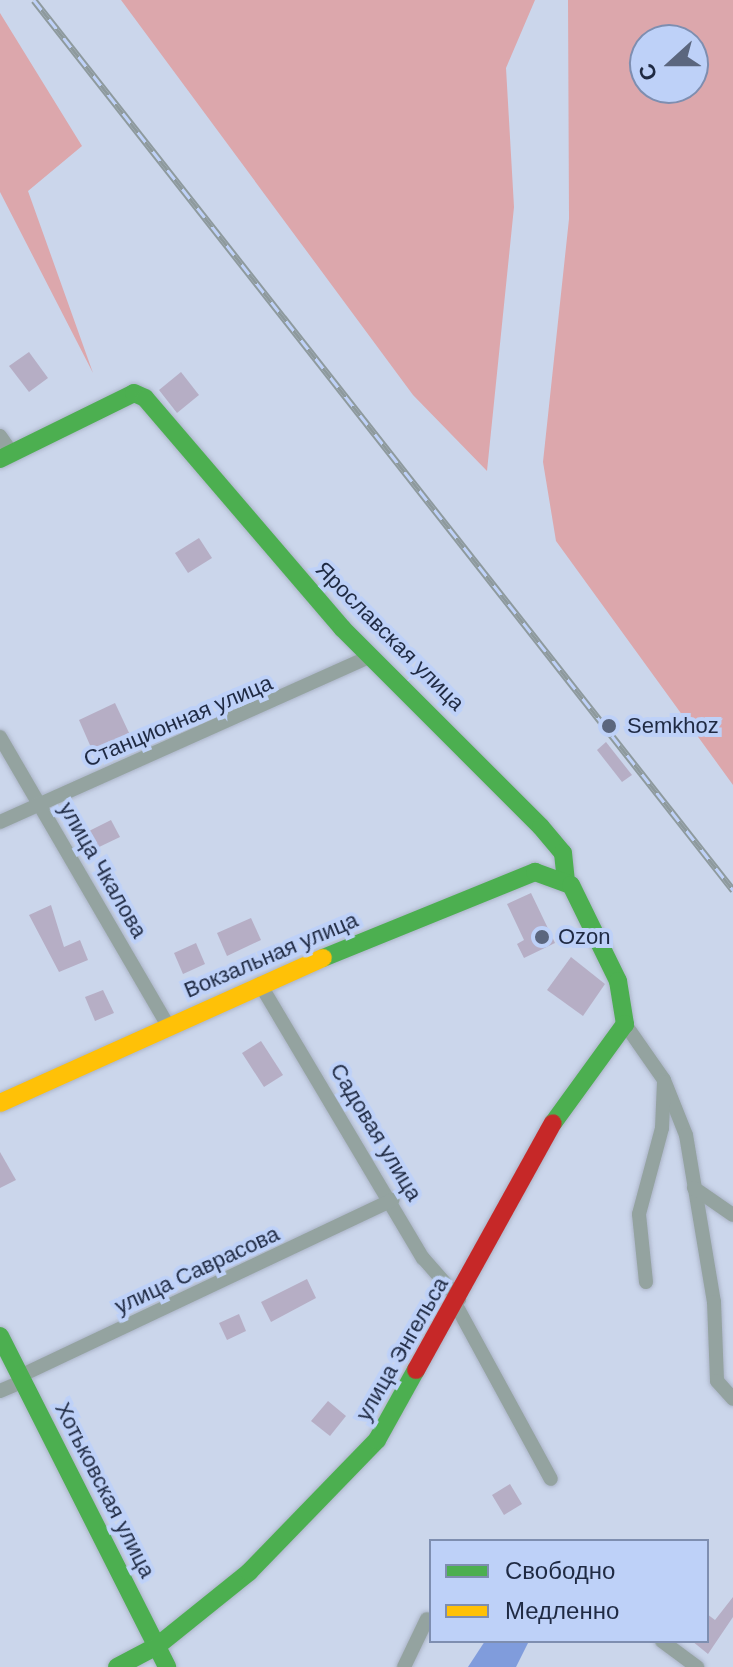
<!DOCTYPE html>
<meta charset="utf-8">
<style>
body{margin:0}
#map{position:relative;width:733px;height:1667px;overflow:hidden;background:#cbd6eb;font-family:Helvetica,sans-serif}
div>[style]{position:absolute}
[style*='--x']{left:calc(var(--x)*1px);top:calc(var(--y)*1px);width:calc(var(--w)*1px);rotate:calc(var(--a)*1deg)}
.forest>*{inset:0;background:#dca7ac}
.water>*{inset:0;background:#809cdc}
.building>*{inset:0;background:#b6aec5}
.roads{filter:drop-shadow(0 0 2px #abb4c7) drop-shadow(0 0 2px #abb4c7)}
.street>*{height:14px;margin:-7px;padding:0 7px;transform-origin:7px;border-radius:7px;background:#94a3a0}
.fast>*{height:18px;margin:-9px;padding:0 9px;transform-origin:9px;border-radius:9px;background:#4caf50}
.slow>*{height:18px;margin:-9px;padding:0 9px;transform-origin:9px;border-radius:9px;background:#ffc107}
.jam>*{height:18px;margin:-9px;padding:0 9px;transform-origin:9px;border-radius:9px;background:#c62828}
.rail>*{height:7px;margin-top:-3.5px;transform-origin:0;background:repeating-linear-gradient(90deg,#bed1f8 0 12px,#8e9a9e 0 24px);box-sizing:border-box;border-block:2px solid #8e9a9e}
.dots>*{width:22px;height:22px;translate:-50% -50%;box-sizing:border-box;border:4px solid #bed1f8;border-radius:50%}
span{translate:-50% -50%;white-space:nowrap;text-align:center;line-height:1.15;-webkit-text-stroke:8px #bed1f8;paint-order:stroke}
.street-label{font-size:22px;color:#1f2a43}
.poi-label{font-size:22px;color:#1f2a43}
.left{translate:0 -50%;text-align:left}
.legend{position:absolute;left:429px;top:1539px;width:280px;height:104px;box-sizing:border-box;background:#bed1f8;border:2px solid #7e8eb0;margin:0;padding:10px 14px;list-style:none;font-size:24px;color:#1f2a43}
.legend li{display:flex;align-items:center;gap:16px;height:40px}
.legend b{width:40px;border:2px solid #7e8eb0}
.north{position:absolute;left:629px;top:24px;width:80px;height:80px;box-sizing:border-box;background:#bed1f8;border:2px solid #7e8eb0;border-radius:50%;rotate:249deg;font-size:22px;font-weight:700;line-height:32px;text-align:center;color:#1f2a43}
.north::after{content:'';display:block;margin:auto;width:28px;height:36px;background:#5b667e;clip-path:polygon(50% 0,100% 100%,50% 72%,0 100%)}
</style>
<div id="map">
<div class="forest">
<div style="clip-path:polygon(121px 0,535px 0,506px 68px,514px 207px,487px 471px,413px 395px)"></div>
<div style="clip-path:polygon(evenodd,568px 0,733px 0,733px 785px,556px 541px,543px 462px,569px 219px,568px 0,693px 40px,693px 88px,645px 88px,645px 40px,693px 40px)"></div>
<div style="clip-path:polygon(0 13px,82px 146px,28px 191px,93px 373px,0 192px)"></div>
</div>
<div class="water">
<div style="clip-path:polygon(485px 1641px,529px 1641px,516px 1667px,468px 1667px)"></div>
</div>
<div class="building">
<div style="clip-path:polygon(29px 352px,48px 378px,29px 392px,9px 366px)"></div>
<div style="clip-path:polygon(181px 372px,199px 395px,177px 413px,159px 390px)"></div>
<div style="clip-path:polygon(199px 538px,212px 558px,188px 573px,175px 553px)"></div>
<div style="clip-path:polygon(115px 703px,130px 735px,93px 752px,79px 720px)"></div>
<div style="clip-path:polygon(606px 742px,632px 775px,622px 782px,597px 750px)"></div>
<div style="clip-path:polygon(111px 820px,120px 837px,97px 848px,89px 831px)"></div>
<div style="clip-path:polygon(531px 893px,555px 943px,524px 958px,517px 944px,524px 940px,507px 904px)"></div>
<div style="clip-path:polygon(51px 905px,64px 947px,80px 940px,88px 960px,59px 972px,29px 915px)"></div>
<div style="clip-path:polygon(251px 918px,261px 940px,227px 956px,217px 933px)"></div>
<div style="clip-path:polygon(196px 943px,205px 964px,183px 974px,174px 953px)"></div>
<div style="clip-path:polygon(571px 957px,605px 984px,583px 1016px,547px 990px)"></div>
<div style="clip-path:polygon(103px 990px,114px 1013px,95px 1021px,85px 997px)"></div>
<div style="clip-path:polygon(261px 1041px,283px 1075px,264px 1087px,242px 1053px)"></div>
<div style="clip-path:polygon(0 1152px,16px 1180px,0 1188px)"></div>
<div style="clip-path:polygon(307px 1279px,316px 1298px,271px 1322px,261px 1302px)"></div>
<div style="clip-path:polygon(239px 1314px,246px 1331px,227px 1340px,219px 1323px)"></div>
<div style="clip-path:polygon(328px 1401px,346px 1416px,330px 1436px,311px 1421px)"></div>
<div style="clip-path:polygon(510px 1484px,522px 1504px,504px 1515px,492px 1495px)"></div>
<div style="clip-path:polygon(733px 1597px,733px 1617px,708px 1654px,692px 1641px,707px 1641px,707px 1614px,715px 1620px)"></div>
</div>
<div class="roads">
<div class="street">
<div style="--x:0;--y:436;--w:21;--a:55"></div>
<div style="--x:0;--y:737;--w:334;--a:59.8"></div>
<div style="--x:0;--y:822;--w:406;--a:-24.1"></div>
<div style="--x:260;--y:984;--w:319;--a:59.3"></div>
<div style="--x:423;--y:1258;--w:55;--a:48.7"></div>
<div style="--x:625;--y:1024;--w:68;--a:55.1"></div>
<div style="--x:664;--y:1080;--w:59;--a:68.2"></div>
<div style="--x:686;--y:1135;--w:169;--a:80.5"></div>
<div style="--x:714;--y:1302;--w:79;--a:87.8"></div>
<div style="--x:717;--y:1381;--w:24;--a:48"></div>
<div style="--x:694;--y:1188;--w:47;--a:34.7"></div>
<div style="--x:646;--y:1282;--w:68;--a:-95.9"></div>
<div style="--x:639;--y:1214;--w:89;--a:-75"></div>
<div style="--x:662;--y:1128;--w:46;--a:-87.5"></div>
<div style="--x:456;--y:1305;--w:198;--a:61.4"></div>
<div style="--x:20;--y:1376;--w:412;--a:-25.3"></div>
<div style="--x:0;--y:1391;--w:25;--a:-23"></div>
<div style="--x:662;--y:1641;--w:44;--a:36.6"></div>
<div style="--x:404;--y:1667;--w:53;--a:-64.4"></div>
</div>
<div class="fast">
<div style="--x:0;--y:459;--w:149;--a:-26.2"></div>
<div style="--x:134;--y:393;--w:12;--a:24"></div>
<div style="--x:145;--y:398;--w:303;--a:49.4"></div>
<div style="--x:342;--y:628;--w:281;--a:45"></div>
<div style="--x:541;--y:827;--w:34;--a:50"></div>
<div style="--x:563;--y:853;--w:29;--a:84"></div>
<div style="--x:323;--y:958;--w:229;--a:-22.1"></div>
<div style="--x:535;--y:872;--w:38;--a:20"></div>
<div style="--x:571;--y:885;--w:107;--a:63.9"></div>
<div style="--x:618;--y:981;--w:44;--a:80.8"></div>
<div style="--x:625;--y:1024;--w:122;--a:126"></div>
<div style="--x:0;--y:1336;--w:371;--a:63.2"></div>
<div style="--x:117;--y:1667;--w:45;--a:-27.7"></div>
<div style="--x:157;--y:1646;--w:118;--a:-38.8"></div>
<div style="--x:249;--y:1572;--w:184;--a:-45.9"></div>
<div style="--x:377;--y:1440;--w:80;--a:-60.9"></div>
</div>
<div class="slow">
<div style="--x:0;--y:1103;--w:354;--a:-24.2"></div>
</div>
<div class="jam">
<div style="--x:416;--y:1370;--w:282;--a:-61"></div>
</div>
</div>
<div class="rail">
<div style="--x:34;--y:0;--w:1132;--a:51.85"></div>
</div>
<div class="dots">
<div style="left:609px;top:726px;background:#5b667e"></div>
<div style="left:542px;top:937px;background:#5b667e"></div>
</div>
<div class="street-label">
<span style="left:390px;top:636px;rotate:45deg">Ярославская улица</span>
<span style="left:178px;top:721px;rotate:-23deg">Станционная улица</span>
<span style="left:103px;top:870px;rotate:60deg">улица Чкалова</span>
<span style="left:271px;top:955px;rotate:-23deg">Вокзальная улица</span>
<span style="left:376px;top:1132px;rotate:59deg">Садовая улица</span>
<span style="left:197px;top:1270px;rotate:-25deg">улица Саврасова</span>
<span style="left:402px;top:1349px;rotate:-60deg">улица Энгельса</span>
<span style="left:105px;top:1490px;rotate:63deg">Хотьковская улица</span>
</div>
<div class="poi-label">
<span class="left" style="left:627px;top:726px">Semkhoz</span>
<span class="left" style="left:558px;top:937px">Ozon</span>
</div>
<ul class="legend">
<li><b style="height:10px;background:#4caf50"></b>Свободно</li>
<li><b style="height:10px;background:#ffc107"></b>Медленно</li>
</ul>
<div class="north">С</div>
</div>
